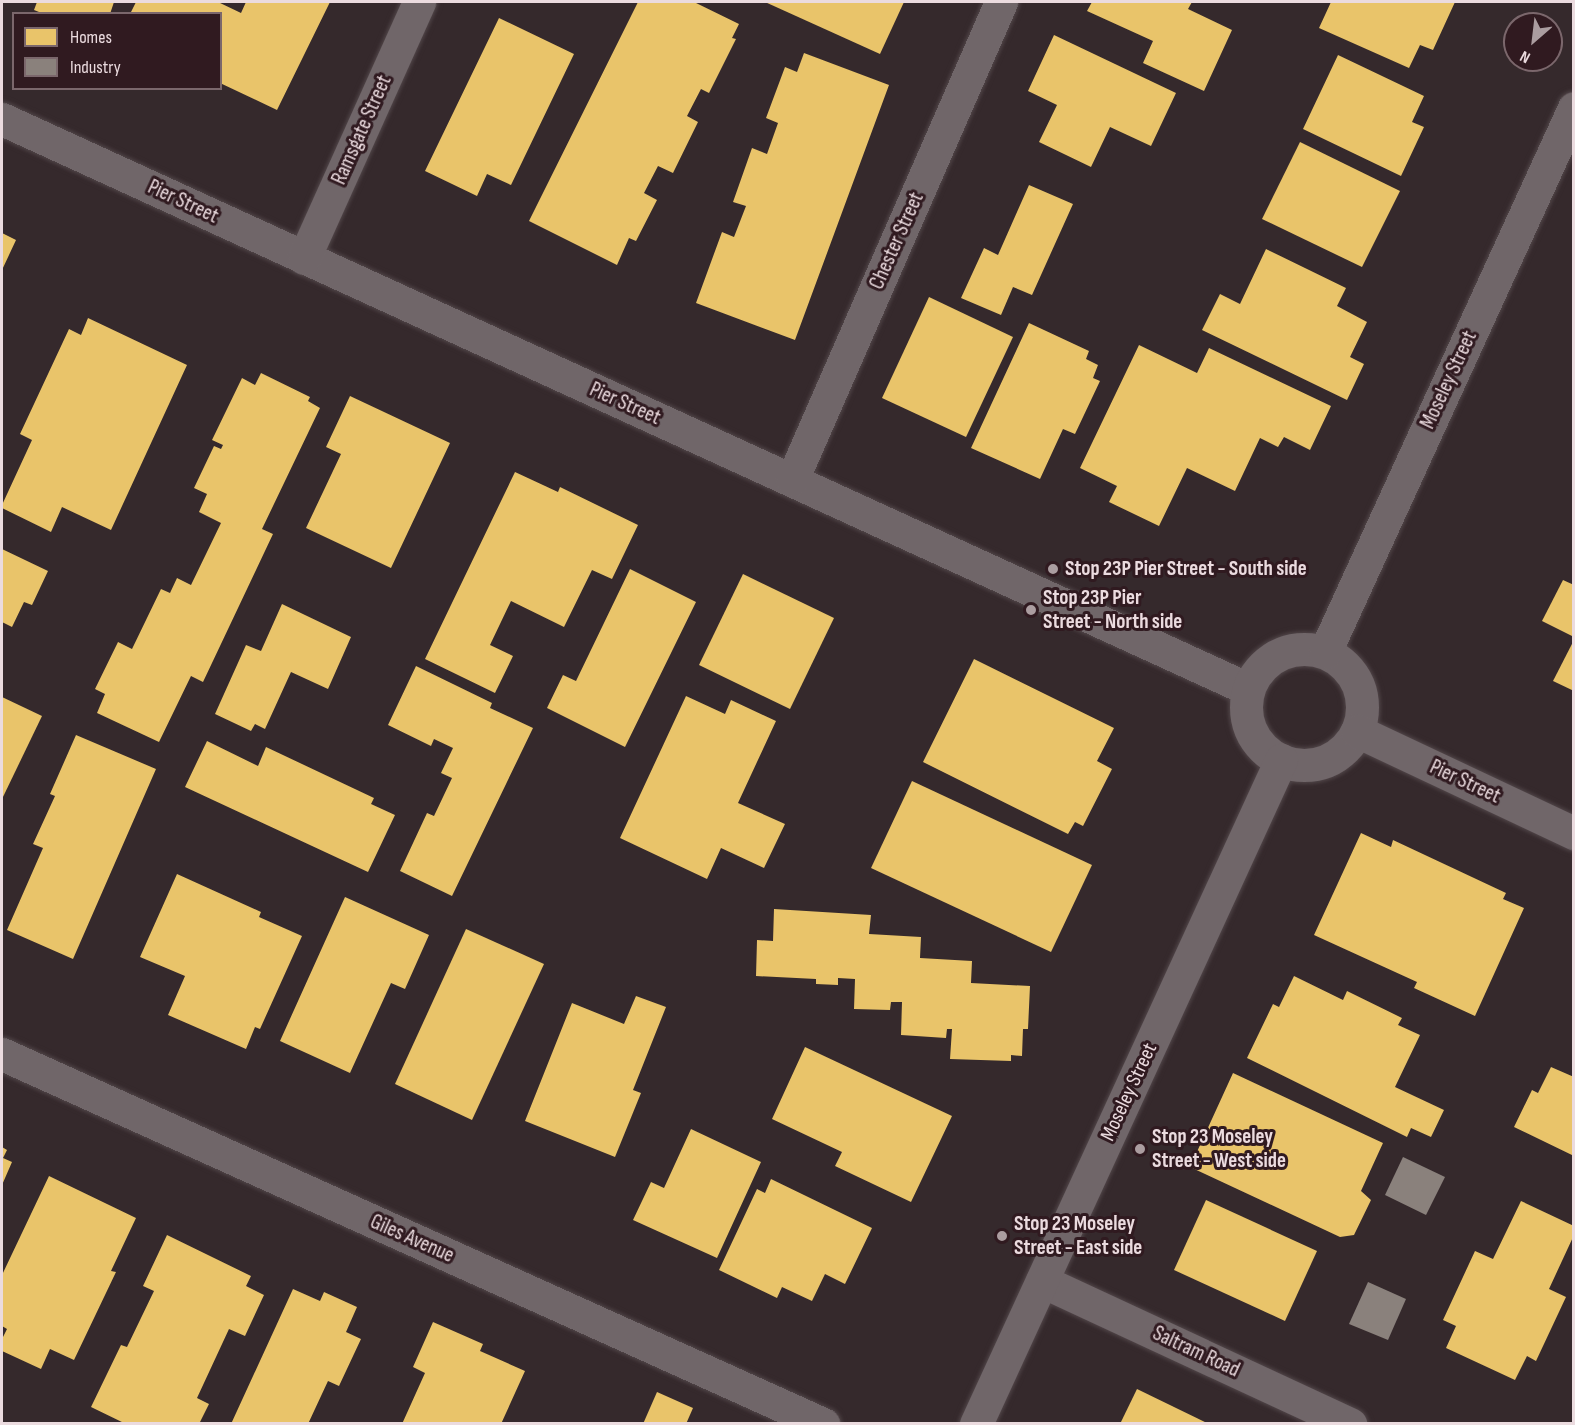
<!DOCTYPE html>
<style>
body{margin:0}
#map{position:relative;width:1575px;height:1425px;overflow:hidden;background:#35292c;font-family:"Sofia Sans Condensed",sans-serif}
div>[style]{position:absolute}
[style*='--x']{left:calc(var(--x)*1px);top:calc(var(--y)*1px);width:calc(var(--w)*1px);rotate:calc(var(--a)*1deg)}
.homes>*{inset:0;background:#e9c46a}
.industry>*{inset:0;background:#8a817c}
.roads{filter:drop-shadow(0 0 2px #514649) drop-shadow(0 0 2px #514649)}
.minor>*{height:33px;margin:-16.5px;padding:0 16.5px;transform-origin:16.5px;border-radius:16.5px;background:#706669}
.minor>.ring{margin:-16.5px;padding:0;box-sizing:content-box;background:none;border:33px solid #706669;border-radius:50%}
.dots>*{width:16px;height:16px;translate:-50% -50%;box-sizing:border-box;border:3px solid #301a20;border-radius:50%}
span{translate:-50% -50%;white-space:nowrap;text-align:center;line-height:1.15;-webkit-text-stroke:6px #301a20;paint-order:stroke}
.street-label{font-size:21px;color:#ebdbdf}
.poi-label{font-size:21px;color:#ebdbdf;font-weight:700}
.left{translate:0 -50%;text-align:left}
.frame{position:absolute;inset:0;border:3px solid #ebdbdf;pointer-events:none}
.legend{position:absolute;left:12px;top:12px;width:210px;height:78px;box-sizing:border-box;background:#301a20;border:2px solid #7b676c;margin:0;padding:8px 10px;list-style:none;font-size:18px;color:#ebdbdf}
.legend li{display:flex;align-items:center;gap:12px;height:30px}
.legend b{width:30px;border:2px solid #7b676c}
.north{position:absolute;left:1503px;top:12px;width:60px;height:60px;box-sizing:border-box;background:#301a20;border:2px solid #7b676c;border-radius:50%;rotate:208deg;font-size:16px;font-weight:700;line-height:24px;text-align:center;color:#ebdbdf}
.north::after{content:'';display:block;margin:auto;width:21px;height:27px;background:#ab9da0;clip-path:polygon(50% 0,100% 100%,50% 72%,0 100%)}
</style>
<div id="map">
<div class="homes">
<div style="clip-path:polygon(37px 2px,114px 2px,110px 14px,44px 14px,34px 10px)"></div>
<div style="clip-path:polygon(136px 2px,218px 2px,241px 13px,246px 2px,330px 2px,277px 110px,220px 83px,220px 14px,130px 14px)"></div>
<div style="clip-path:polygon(638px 2px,694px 2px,739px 24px,732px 38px,736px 39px,709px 93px,701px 89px,687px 116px,698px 122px,673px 173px,658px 166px,644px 193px,657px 200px,636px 241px,629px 238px,617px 265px,529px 221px)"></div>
<div style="clip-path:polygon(765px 2px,904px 2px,880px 54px)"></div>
<div style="clip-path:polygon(1092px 2px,1192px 2px,1188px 9px,1232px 30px,1204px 91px,1143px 63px,1153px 41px,1087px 11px)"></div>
<div style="clip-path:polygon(1331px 2px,1455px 2px,1433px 50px,1420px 45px,1409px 68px,1319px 28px)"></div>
<div style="clip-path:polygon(499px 18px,574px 54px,511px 185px,487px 174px,477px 196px,425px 171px)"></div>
<div style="clip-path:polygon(1054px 35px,1176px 93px,1151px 146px,1110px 127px,1091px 167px,1039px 142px,1057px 105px,1028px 91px)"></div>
<div style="clip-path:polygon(804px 53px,889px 85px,795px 340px,696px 303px,722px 232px,734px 237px,746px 206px,733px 202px,752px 148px,767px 154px,778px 123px,766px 118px,785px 67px,797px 72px)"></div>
<div style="clip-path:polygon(1338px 55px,1424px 96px,1412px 122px,1424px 127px,1401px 176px,1303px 129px)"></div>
<div style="clip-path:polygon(1300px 142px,1400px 191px,1362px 267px,1262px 219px)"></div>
<div style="clip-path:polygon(1029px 185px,1073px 204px,1032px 295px,1013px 287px,1001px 315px,961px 298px,984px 248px,998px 255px)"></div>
<div style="clip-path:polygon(2px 233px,16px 240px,2px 270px)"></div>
<div style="clip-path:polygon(1266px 249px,1346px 288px,1337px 306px,1367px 322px,1350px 357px,1364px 364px,1347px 400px,1202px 330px,1220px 294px,1240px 304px)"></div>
<div style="clip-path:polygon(929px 297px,1013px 337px,966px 437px,882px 398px)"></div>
<div style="clip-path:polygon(88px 318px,187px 365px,111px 530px,62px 507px,51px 532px,2px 508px,2px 505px,32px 440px,20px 434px,69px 329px,81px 335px)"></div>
<div style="clip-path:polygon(1029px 323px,1089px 351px,1086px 359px,1098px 365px,1093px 378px,1100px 381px,1075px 434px,1063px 429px,1040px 479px,971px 448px)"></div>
<div style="clip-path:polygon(1139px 345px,1197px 373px,1209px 348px,1331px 406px,1310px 450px,1284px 437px,1278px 447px,1260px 438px,1235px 491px,1187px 468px,1159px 526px,1109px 502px,1117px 486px,1080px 468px)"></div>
<div style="clip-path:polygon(261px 373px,310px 397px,308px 401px,320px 408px,262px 529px,273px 534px,203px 682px,191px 676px,159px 742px,97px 713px,105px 694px,95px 689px,118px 642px,132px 649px,161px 589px,170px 593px,177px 578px,191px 585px,221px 523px,199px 512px,207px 494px,194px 488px,214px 446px,221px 449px,223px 445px,212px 440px,242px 378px,255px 385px)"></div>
<div style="clip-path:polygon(350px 396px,450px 443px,391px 568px,306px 528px,341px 454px,326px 447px)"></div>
<div style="clip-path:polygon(515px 472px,558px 492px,560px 487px,638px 525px,612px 579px,592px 570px,564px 627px,511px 601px,490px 645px,513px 656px,495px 693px,425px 659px)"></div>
<div style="clip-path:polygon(2px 549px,48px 571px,32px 605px,24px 602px,12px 627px,2px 622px)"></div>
<div style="clip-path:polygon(630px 569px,696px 602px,625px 747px,547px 708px,563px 675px,576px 681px)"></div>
<div style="clip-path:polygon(743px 574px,834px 618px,790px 709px,699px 665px)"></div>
<div style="clip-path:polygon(1563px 580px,1574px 585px,1574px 637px,1542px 621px)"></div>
<div style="clip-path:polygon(282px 604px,351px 637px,328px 689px,291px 672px,265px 729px,255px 724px,251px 731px,215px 714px,246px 645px,261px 651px)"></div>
<div style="clip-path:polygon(1574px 640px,1574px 691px,1553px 681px)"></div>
<div style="clip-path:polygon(974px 659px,1114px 728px,1097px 761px,1112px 769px,1083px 826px,1075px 822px,1068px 834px,923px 762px)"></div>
<div style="clip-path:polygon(416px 666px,492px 703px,490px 708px,533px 728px,452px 896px,400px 871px,427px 813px,434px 816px,452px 778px,441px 773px,453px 748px,434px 739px,431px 746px,388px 725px)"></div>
<div style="clip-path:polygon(686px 696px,725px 714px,731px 700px,776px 721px,738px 803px,785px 824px,764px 868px,721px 848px,707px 879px,620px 838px)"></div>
<div style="clip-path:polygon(2px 697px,42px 716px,2px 799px)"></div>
<div style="clip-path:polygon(76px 735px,156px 769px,73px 959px,7px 930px,43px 848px,33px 844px,55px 796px,50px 794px)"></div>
<div style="clip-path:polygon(207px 741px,258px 766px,266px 747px,374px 798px,371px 804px,395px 815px,368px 872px,185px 787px)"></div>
<div style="clip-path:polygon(912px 781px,1092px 865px,1051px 952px,871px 868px)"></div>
<div style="clip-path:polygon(1361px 833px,1391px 847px,1393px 840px,1506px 893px,1503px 899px,1524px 908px,1475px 1016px,1414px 988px,1417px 982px,1314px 935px)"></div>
<div style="clip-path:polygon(177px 874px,261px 912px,259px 917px,302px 936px,260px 1029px,255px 1027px,246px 1049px,168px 1015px,185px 976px,140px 957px)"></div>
<div style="clip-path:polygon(345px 897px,429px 935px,405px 989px,391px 983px,350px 1073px,280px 1041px)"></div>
<div style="clip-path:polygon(774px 909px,871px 915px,869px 934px,921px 937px,920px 958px,972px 961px,971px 983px,1030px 986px,1028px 1029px,1023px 1029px,1022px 1056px,1011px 1055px,1011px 1061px,950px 1059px,952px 1029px,947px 1029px,946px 1038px,901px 1035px,902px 1002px,891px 1002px,890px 1010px,854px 1009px,855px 979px,838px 978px,838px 985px,816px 984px,816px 979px,756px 976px,757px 940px,773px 941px)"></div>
<div style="clip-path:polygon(466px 929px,544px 964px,472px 1120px,395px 1084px)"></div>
<div style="clip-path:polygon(1294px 976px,1343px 1000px,1347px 991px,1402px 1018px,1398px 1025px,1420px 1035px,1395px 1087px,1444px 1110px,1431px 1137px,1411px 1128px,1407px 1137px,1247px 1058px,1273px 1004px,1279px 1007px)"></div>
<div style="clip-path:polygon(636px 996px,666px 1007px,633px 1090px,641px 1093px,615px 1157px,525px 1121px,572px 1003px,624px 1024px)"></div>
<div style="clip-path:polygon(805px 1047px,952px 1116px,911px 1202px,835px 1166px,842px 1152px,772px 1119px)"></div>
<div style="clip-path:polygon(1551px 1067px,1574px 1077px,1574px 1156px,1514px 1127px,1532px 1090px,1538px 1093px)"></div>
<div style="clip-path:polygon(1233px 1073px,1383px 1143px,1361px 1191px,1371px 1200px,1354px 1235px,1340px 1237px,1190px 1167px)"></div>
<div style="clip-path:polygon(691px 1129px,761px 1162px,717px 1258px,633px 1220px,651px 1182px,664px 1188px)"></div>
<div style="clip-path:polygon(2px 1147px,7px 1150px,3px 1158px,12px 1162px,2px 1185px)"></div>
<div style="clip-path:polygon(49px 1176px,136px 1218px,111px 1271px,116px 1272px,74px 1360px,50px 1349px,41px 1369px,2px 1351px,2px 1339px,7px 1329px,2px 1326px,2px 1275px)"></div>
<div style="clip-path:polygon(771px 1179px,872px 1228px,845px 1284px,825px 1274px,812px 1301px,782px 1287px,777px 1298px,719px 1270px,757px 1189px,765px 1193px)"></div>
<div style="clip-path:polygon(1206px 1200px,1317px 1251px,1285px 1321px,1174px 1270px)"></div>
<div style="clip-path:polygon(1521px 1201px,1574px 1226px,1574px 1235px,1549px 1289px,1566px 1297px,1536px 1361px,1527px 1356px,1515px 1380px,1446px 1348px,1456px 1326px,1443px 1320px,1475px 1251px,1493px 1259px)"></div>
<div style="clip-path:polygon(167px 1235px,251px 1276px,246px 1286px,264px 1295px,245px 1336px,229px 1329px,197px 1398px,209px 1404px,199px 1424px,126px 1424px,91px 1407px,121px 1345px,127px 1347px,154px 1291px,143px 1286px)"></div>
<div style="clip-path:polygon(293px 1289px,320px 1301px,324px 1292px,357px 1307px,346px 1332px,361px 1339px,339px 1386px,328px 1381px,308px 1424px,231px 1424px)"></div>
<div style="clip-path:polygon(433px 1322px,483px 1344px,480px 1351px,525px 1371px,501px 1424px,402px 1424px,425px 1373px,413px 1367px)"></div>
<div style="clip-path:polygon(1137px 1389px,1209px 1424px,1120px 1424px)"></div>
<div style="clip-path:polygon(657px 1392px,693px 1408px,686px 1424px,643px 1424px)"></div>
</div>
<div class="industry">
<div style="clip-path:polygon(1403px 1157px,1445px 1177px,1426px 1215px,1385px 1195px)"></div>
<div style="clip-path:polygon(1368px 1282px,1406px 1299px,1388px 1340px,1349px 1324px)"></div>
</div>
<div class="roads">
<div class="minor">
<div style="--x:2;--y:119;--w:1370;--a:24.58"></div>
<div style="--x:304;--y:258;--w:281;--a:-65.8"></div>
<div style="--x:792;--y:480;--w:522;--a:-66.38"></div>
<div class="ring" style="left:1246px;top:649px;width:83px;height:83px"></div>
<div style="--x:1325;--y:652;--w:598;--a:-65.41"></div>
<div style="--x:1357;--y:731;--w:240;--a:25.2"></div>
<div style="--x:2;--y:1054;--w:901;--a:24.26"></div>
<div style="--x:1042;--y:1281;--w:340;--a:24.9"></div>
<div style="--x:976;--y:1424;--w:731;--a:-65.33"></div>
</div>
</div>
<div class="dots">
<div style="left:1053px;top:569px;background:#ab9da0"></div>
<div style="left:1031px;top:610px;background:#ab9da0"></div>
<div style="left:1140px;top:1149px;background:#ab9da0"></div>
<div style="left:1002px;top:1236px;background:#ab9da0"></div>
</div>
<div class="street-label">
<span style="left:362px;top:130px;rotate:-66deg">Ramsgate Street</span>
<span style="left:183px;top:202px;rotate:25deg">Pier Street</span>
<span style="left:897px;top:241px;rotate:-66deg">Chester Street</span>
<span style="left:1449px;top:380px;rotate:-65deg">Moseley Street</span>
<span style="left:625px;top:404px;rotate:24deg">Pier Street</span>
<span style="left:1465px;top:782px;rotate:25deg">Pier Street</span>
<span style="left:1129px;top:1092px;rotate:-65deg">Moseley Street</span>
<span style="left:412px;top:1239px;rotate:24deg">Giles Avenue</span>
<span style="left:1196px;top:1352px;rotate:25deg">Saltram Road</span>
</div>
<div class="poi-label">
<span class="left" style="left:1065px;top:569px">Stop 23P Pier Street - South side</span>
<span class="left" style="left:1043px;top:610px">Stop 23P Pier<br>Street - North side</span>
<span class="left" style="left:1152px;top:1149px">Stop 23 Moseley<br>Street - West side</span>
<span class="left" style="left:1014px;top:1236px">Stop 23 Moseley<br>Street - East side</span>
</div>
<div class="frame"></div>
<ul class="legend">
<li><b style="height:16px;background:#e9c46a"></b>Homes</li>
<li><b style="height:16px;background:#8a817c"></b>Industry</li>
</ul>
<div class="north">N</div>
</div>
